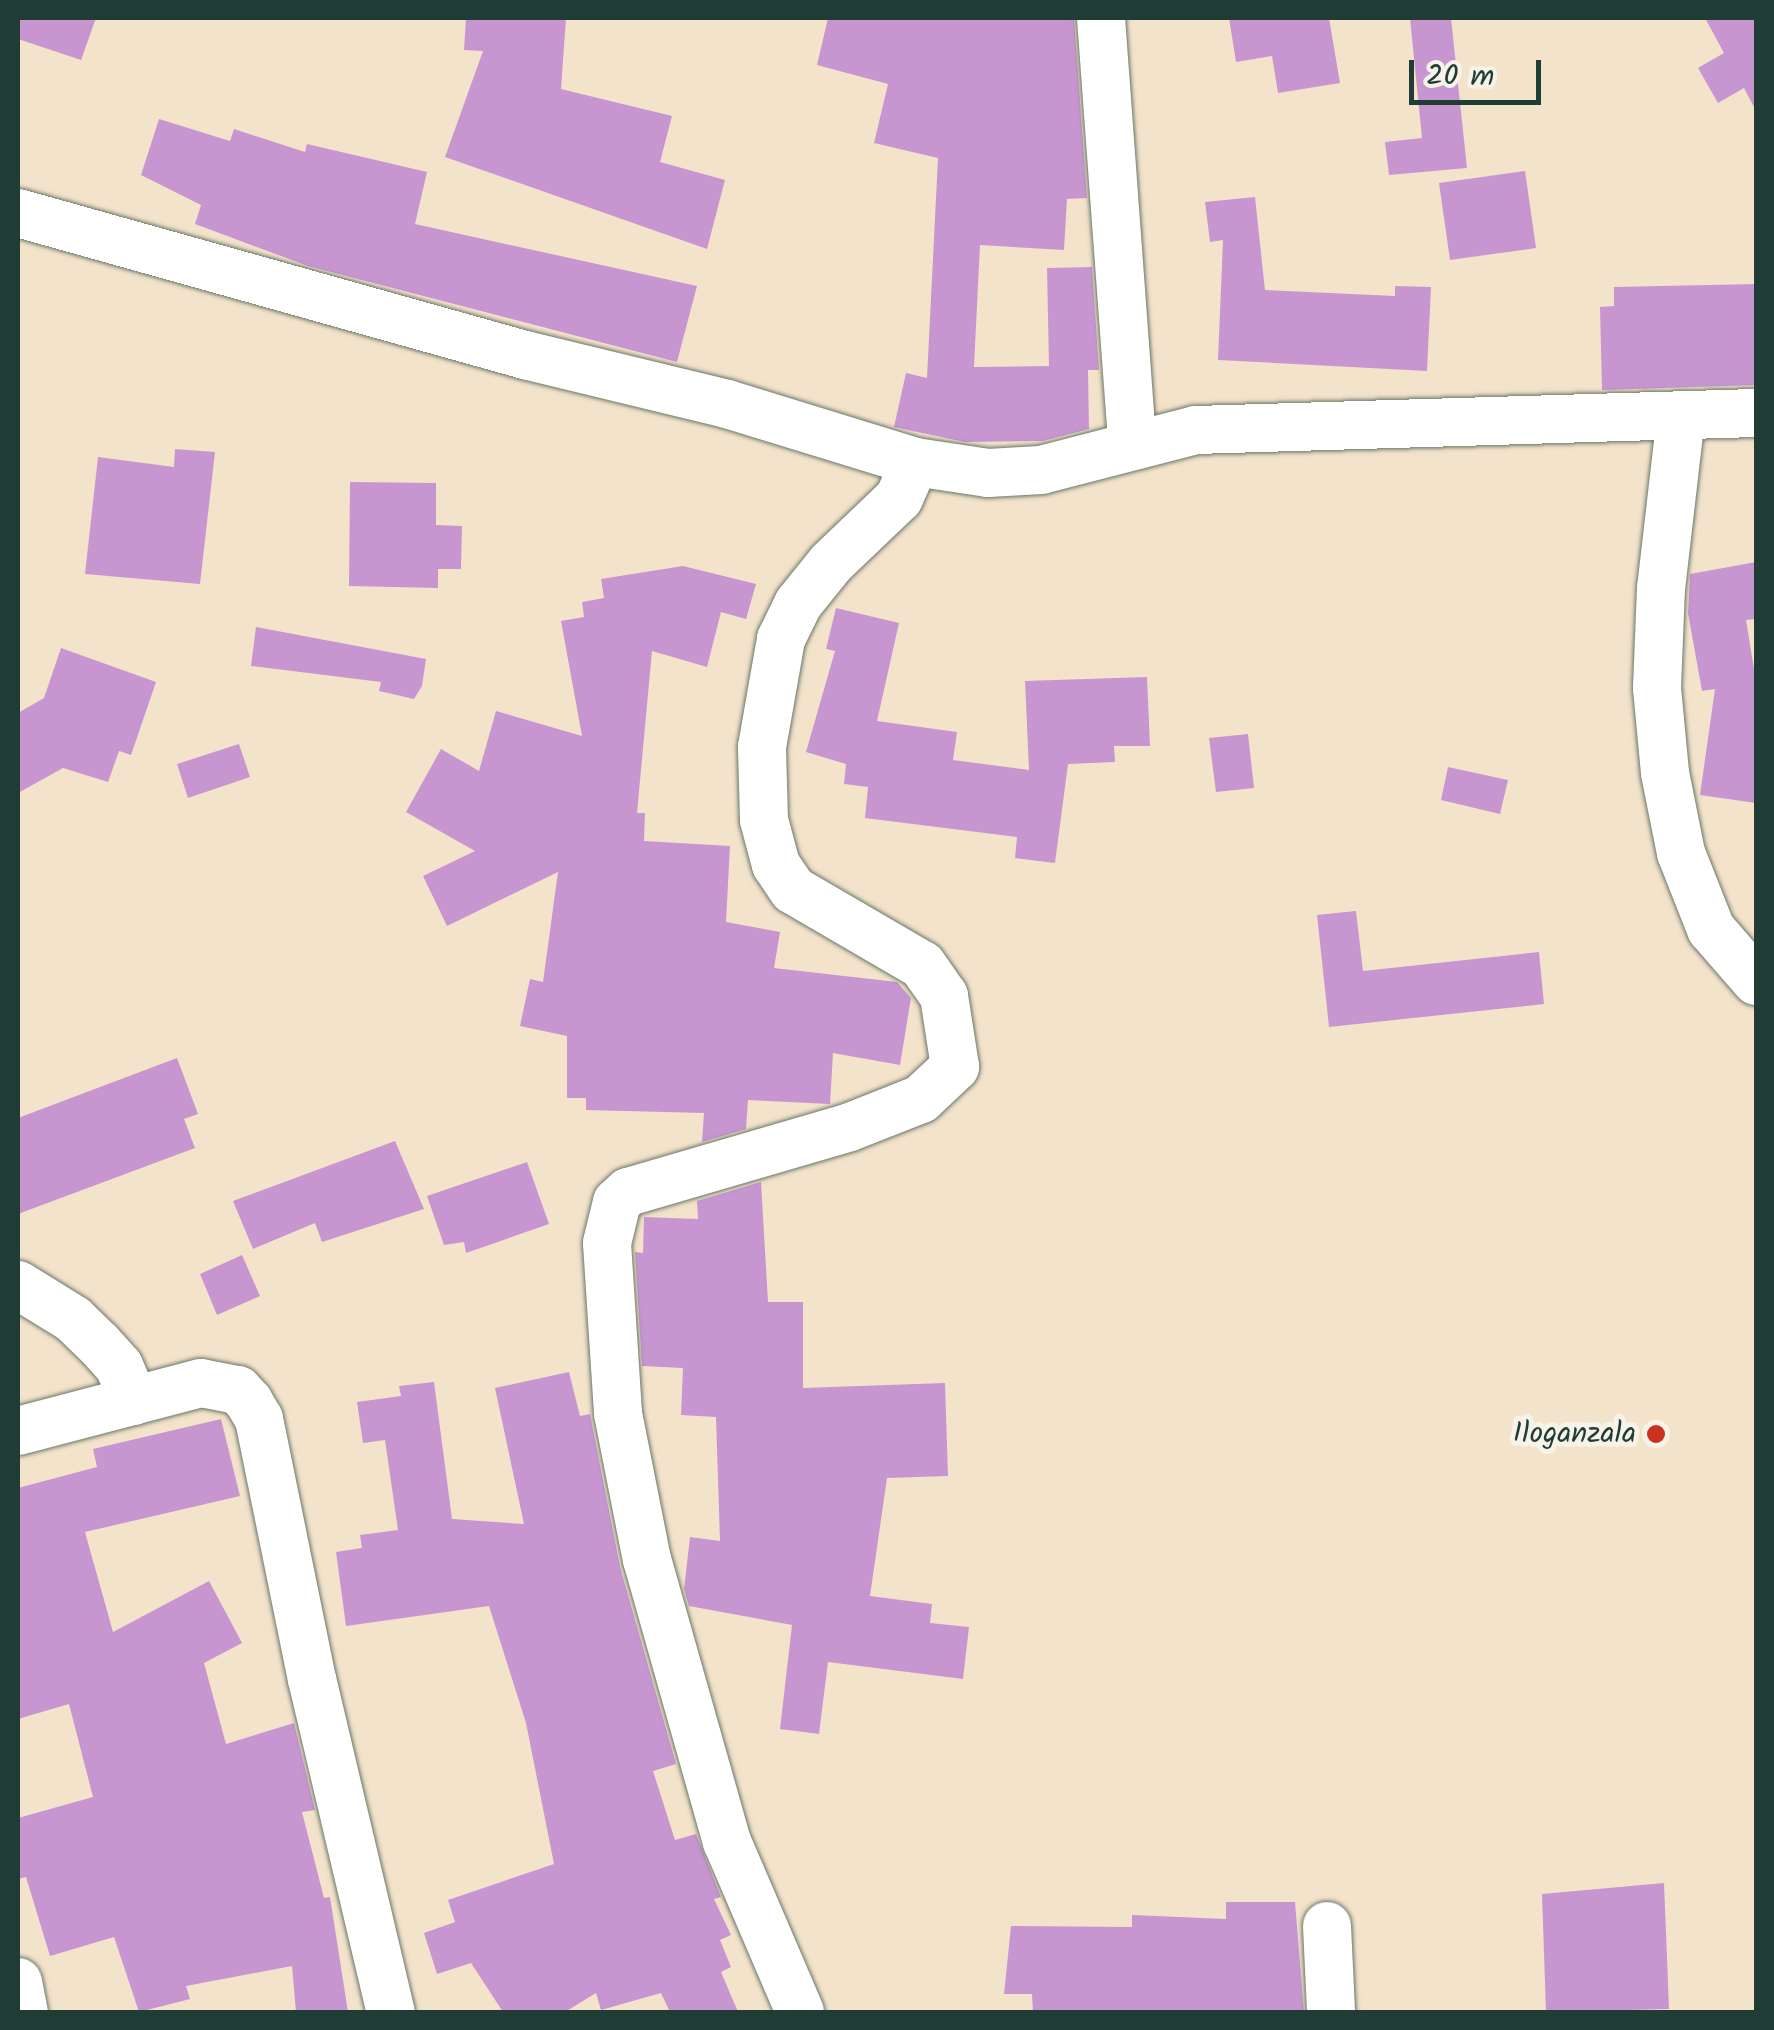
<!DOCTYPE html>
<style>
body{margin:0}
#map{position:relative;width:1774px;height:2030px;overflow:hidden;background:#f4e3cb;font-family:Kalam,sans-serif}
div>[style]{position:absolute}
[style*='--x']{left:calc(var(--x)*1px);top:calc(var(--y)*1px);width:calc(var(--w)*1px);rotate:calc(var(--a)*1deg)}
.building>*{inset:0;background:#c796d1}
.roads{filter:drop-shadow(0 0 2px #6a7769) drop-shadow(0 0 2px #6a7769)}
.minor>*{height:48px;margin:-24px;padding:0 24px;transform-origin:24px;border-radius:24px;background:#fff}
.dots>*{width:28px;height:28px;translate:-50% -50%;box-sizing:border-box;border:5px solid #f7f3e8;border-radius:50%}
span{translate:-50% -50%;white-space:nowrap;text-align:center;line-height:1.15;-webkit-text-stroke:10px #f7f3e8;paint-order:stroke}
.poi-label{font-size:30px;color:#1f3d34}
.right{translate:-100% -50%;text-align:right}
.frame{position:absolute;inset:0;border:20px solid #1f3d34;pointer-events:none}
.scale{position:absolute;left:1409px;top:60px;width:132px;height:45px;box-sizing:border-box;border:5px solid #1f3d34;border-top:0;padding-left:12px;font-size:30px;line-height:35px;white-space:nowrap;color:#1f3d34;-webkit-text-stroke:8px #f7f3e8;paint-order:stroke}
</style>
<div id="map">
<div class="building">
<div style="clip-path:polygon(18px 18px,96px 18px,81px 60px,18px 39px)"></div>
<div style="clip-path:polygon(466px 18px,566px 18px,561px 89px,672px 116px,660px 162px,725px 180px,707px 249px,445px 157px,483px 51px,464px 50px)"></div>
<div style="clip-path:polygon(828px 18px,1074px 18px,1087px 198px,1067px 199px,1064px 250px,980px 245px,974px 367px,1049px 366px,1047px 268px,1092px 267px,1099px 370px,1088px 370px,1089px 429px,1043px 441px,965px 442px,894px 427px,906px 373px,927px 378px,938px 158px,874px 143px,888px 84px,817px 65px)"></div>
<div style="clip-path:polygon(1229px 18px,1329px 18px,1340px 83px,1278px 93px,1272px 56px,1236px 62px)"></div>
<div style="clip-path:polygon(1410px 18px,1451px 18px,1467px 168px,1389px 175px,1385px 142px,1422px 138px)"></div>
<div style="clip-path:polygon(1705px 18px,1756px 18px,1756px 111px,1744px 88px,1718px 103px,1698px 68px,1724px 53px)"></div>
<div style="clip-path:polygon(159px 119px,230px 141px,234px 129px,305px 152px,307px 144px,427px 172px,415px 224px,697px 286px,677px 362px,308px 266px,195px 224px,201px 205px,141px 175px)"></div>
<div style="clip-path:polygon(1525px 171px,1536px 248px,1450px 260px,1439px 183px)"></div>
<div style="clip-path:polygon(1255px 197px,1265px 290px,1395px 296px,1395px 286px,1431px 287px,1427px 371px,1218px 360px,1223px 240px,1210px 242px,1205px 202px)"></div>
<div style="clip-path:polygon(1756px 284px,1756px 385px,1602px 390px,1600px 307px,1614px 306px,1614px 287px)"></div>
<div style="clip-path:polygon(175px 449px,215px 452px,200px 584px,85px 574px,98px 457px,174px 467px)"></div>
<div style="clip-path:polygon(350px 482px,436px 483px,436px 525px,462px 526px,461px 569px,438px 569px,438px 588px,349px 586px)"></div>
<div style="clip-path:polygon(1756px 562px,1756px 619px,1746px 620px,1756px 681px,1756px 803px,1700px 795px,1715px 689px,1702px 691px,1688px 613px,1690px 574px)"></div>
<div style="clip-path:polygon(683px 566px,756px 584px,746px 619px,721px 612px,707px 667px,652px 651px,637px 813px,645px 813px,644px 841px,730px 846px,726px 922px,780px 932px,774px 968px,897px 982px,911px 998px,900px 1065px,833px 1053px,830px 1104px,748px 1100px,746px 1129px,702px 1142px,704px 1113px,586px 1110px,586px 1098px,567px 1098px,567px 1036px,520px 1026px,530px 979px,543px 982px,558px 872px,447px 926px,423px 876px,475px 851px,406px 812px,441px 749px,479px 771px,496px 711px,582px 736px,561px 621px,584px 617px,582px 602px,604px 598px,601px 579px)"></div>
<div style="clip-path:polygon(836px 608px,899px 623px,877px 721px,957px 732px,953px 760px,1029px 770px,1025px 681px,1147px 677px,1150px 746px,1114px 746px,1115px 762px,1068px 764px,1055px 863px,1015px 858px,1017px 837px,865px 818px,868px 787px,844px 784px,846px 764px,806px 752px,835px 651px,826px 649px)"></div>
<div style="clip-path:polygon(256px 627px,426px 659px,422px 686px,414px 699px,379px 691px,381px 682px,251px 666px)"></div>
<div style="clip-path:polygon(61px 648px,156px 682px,131px 755px,119px 751px,108px 782px,63px 768px,18px 793px,18px 713px,44px 698px)"></div>
<div style="clip-path:polygon(1248px 734px,1254px 788px,1216px 792px,1209px 738px)"></div>
<div style="clip-path:polygon(239px 744px,250px 777px,188px 798px,177px 764px)"></div>
<div style="clip-path:polygon(1448px 767px,1508px 780px,1500px 814px,1441px 800px)"></div>
<div style="clip-path:polygon(1356px 911px,1363px 971px,1539px 952px,1544px 1004px,1329px 1027px,1317px 915px)"></div>
<div style="clip-path:polygon(177px 1058px,198px 1114px,184px 1119px,195px 1148px,18px 1214px,18px 1118px)"></div>
<div style="clip-path:polygon(395px 1141px,424px 1209px,322px 1242px,315px 1223px,253px 1249px,233px 1201px)"></div>
<div style="clip-path:polygon(527px 1162px,549px 1224px,466px 1253px,464px 1242px,444px 1245px,427px 1196px)"></div>
<div style="clip-path:polygon(761px 1182px,768px 1302px,803px 1302px,803px 1388px,945px 1383px,948px 1476px,887px 1478px,870px 1596px,932px 1604px,930px 1623px,969px 1627px,963px 1679px,828px 1662px,819px 1734px,780px 1729px,792px 1625px,689px 1606px,684px 1589px,690px 1537px,720px 1541px,716px 1417px,681px 1415px,683px 1368px,642px 1366px,635px 1252px,643px 1253px,644px 1217px,698px 1219px,697px 1201px)"></div>
<div style="clip-path:polygon(242px 1255px,260px 1296px,217px 1315px,200px 1274px)"></div>
<div style="clip-path:polygon(569px 1372px,580px 1416px,590px 1414px,620px 1567px,676px 1764px,653px 1771px,675px 1840px,696px 1834px,721px 1897px,714px 1899px,731px 1935px,720px 1940px,731px 1967px,721px 1972px,738px 2012px,670px 2012px,661px 1993px,601px 2010px,596px 1993px,565px 2012px,503px 2012px,471px 1963px,437px 1974px,424px 1933px,455px 1922px,448px 1900px,554px 1864px,526px 1723px,489px 1606px,346px 1626px,336px 1552px,362px 1548px,360px 1535px,398px 1530px,385px 1440px,363px 1443px,357px 1402px,401px 1396px,399px 1386px,434px 1382px,452px 1519px,524px 1524px,495px 1388px)"></div>
<div style="clip-path:polygon(221px 1419px,240px 1496px,85px 1532px,113px 1632px,209px 1581px,242px 1643px,204px 1663px,226px 1744px,294px 1723px,315px 1810px,302px 1812px,324px 1898px,330px 1897px,348px 2012px,296px 2012px,292px 1966px,186px 1986px,190px 1999px,139px 2012px,114px 1937px,50px 1956px,26px 1877px,18px 1879px,18px 1818px,93px 1797px,69px 1704px,18px 1719px,18px 1488px,97px 1467px,93px 1449px)"></div>
<div style="clip-path:polygon(1664px 1883px,1669px 2009px,1546px 2012px,1542px 1894px)"></div>
<div style="clip-path:polygon(1226px 1902px,1295px 1902px,1304px 2012px,1033px 2012px,1032px 1994px,1004px 1994px,1011px 1926px,1132px 1927px,1132px 1915px,1226px 1919px)"></div>
</div>
<div class="roads">
<div class="minor">
<div style="--x:1101;--y:18;--w:426;--a:85.8"></div>
<div style="--x:18;--y:213;--w:527;--a:15.65"></div>
<div style="--x:525;--y:355;--w:208;--a:13.6"></div>
<div style="--x:727;--y:404;--w:197;--a:17.1"></div>
<div style="--x:915;--y:462;--w:74;--a:8.6"></div>
<div style="--x:988;--y:473;--w:53;--a:-3.2"></div>
<div style="--x:1041;--y:470;--w:160;--a:-14.5"></div>
<div style="--x:1196;--y:430;--w:560;--a:-1.74"></div>
<div style="--x:1681;--y:416;--w:173;--a:96.6"></div>
<div style="--x:1661;--y:588;--w:100;--a:92.3"></div>
<div style="--x:1657;--y:688;--w:85;--a:84.6"></div>
<div style="--x:1665;--y:773;--w:82;--a:78.7"></div>
<div style="--x:1681;--y:853;--w:82;--a:68.5"></div>
<div style="--x:1711;--y:929;--w:69;--a:49.1"></div>
<div style="--x:18;--y:1285;--w:65;--a:31.7"></div>
<div style="--x:73;--y:1319;--w:36;--a:44"></div>
<div style="--x:99;--y:1344;--w:30;--a:48"></div>
<div style="--x:119;--y:1366;--w:38;--a:67"></div>
<div style="--x:18;--y:1431;--w:189;--a:-14.7"></div>
<div style="--x:201;--y:1383;--w:38;--a:11"></div>
<div style="--x:238;--y:1390;--w:16;--a:47"></div>
<div style="--x:249;--y:1402;--w:20;--a:60"></div>
<div style="--x:259;--y:1419;--w:265;--a:78.5"></div>
<div style="--x:312;--y:1679;--w:342;--a:76.7"></div>
<div style="--x:1327;--y:1926;--w:86;--a:87.3"></div>
<div style="--x:18;--y:1982;--w:31;--a:79"></div>
<div style="--x:800;--y:2012;--w:185;--a:-113.2"></div>
<div style="--x:727;--y:1842;--w:293;--a:-105.8"></div>
<div style="--x:647;--y:1560;--w:150;--a:-101.2"></div>
<div style="--x:618;--y:1413;--w:170;--a:-93.7"></div>
<div style="--x:607;--y:1243;--w:42;--a:-76.3"></div>
<div style="--x:617;--y:1202;--w:15;--a:-42"></div>
<div style="--x:628;--y:1192;--w:231;--a:-16.3"></div>
<div style="--x:850;--y:1127;--w:76;--a:-21.5"></div>
<div style="--x:921;--y:1099;--w:47;--a:-43.3"></div>
<div style="--x:955;--y:1067;--w:72;--a:-98.8"></div>
<div style="--x:944;--y:996;--w:38;--a:-125"></div>
<div style="--x:922;--y:965;--w:149;--a:-149.8"></div>
<div style="--x:793;--y:890;--w:30;--a:-124"></div>
<div style="--x:776;--y:865;--w:47;--a:-104.9"></div>
<div style="--x:764;--y:820;--w:73;--a:-91.6"></div>
<div style="--x:762;--y:747;--w:110;--a:-80"></div>
<div style="--x:781;--y:639;--w:39;--a:-64"></div>
<div style="--x:798;--y:604;--w:53;--a:-51.2"></div>
<div style="--x:831;--y:563;--w:94;--a:-43.7"></div>
<div style="--x:899;--y:498;--w:39;--a:-66"></div>
</div>
</div>
<div class="dots">
<div style="left:1656px;top:1434px;background:#c8321e"></div>
</div>
<div class="poi-label">
<span class="right" style="left:1636px;top:1434px">Iloganzala</span>
</div>
<div class="frame"></div>
<div class="scale">20 m</div>
</div>
